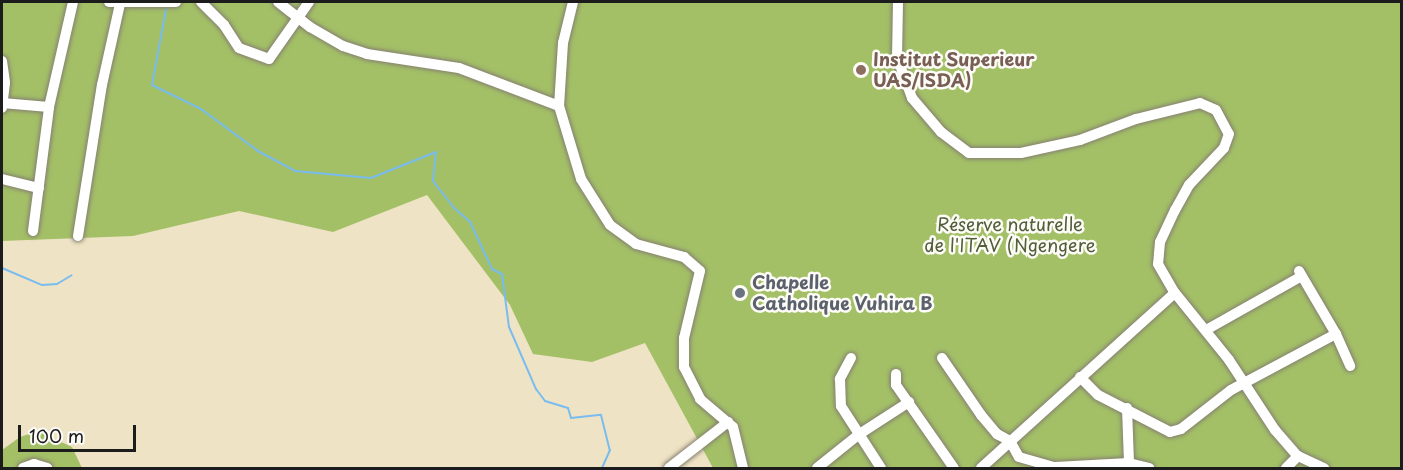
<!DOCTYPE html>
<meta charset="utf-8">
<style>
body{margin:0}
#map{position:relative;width:1403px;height:470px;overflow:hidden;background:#efe3c5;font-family:"Playpen Sans",sans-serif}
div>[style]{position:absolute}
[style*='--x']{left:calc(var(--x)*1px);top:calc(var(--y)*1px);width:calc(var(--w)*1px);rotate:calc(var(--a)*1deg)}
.green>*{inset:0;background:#a3c067}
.stream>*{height:2px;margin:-1px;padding:0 1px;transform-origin:1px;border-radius:1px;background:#79bcef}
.roads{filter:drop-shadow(0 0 2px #868070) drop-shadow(0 0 2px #868070)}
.minor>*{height:10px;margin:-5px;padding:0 5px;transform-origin:5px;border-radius:5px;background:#fff}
.dots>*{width:16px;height:16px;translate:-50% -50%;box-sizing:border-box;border:3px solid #fdfcf7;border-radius:50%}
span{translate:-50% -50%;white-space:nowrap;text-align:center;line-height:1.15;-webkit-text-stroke:5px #fdfcf7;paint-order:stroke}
.education-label{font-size:18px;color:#785e54;font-weight:700}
.left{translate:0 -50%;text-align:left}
.park-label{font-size:18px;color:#525e3a}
.worship-label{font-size:18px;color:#5b616d;font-weight:700}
.frame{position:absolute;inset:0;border:3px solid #1c1c1c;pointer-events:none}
.scale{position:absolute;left:18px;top:425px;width:118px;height:27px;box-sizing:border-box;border:3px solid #1c1c1c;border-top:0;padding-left:8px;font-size:18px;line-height:21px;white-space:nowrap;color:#1c1c1c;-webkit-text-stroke:4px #fdfcf7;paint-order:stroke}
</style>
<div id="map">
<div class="green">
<div style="clip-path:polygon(2px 2px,1401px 2px,1401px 468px,713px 468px,645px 343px,592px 362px,533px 354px,510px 305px,427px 195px,333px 232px,239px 211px,133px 236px,2px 241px)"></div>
<div style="clip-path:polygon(38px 431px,72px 447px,82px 468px,2px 468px,2px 450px,20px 437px)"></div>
</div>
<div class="stream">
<div style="--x:167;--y:4;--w:82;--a:100.5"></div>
<div style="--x:152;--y:85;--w:55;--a:26.1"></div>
<div style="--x:201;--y:109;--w:71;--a:36.4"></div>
<div style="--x:258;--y:151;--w:42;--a:28.4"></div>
<div style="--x:295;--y:171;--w:76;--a:5.3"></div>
<div style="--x:371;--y:178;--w:70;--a:-21.8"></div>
<div style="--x:436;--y:152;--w:29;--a:96"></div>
<div style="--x:433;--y:181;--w:33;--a:52"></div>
<div style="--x:453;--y:207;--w:23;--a:41"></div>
<div style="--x:470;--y:222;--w:52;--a:64.9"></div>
<div style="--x:492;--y:269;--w:11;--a:27"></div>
<div style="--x:502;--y:274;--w:53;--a:82.5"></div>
<div style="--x:509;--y:327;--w:68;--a:66.5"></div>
<div style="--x:536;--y:389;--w:15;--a:53"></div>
<div style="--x:545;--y:401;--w:24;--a:17"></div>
<div style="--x:568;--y:408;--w:10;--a:73"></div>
<div style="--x:571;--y:418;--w:30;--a:-6"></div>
<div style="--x:601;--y:415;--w:36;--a:76"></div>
<div style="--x:610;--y:450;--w:20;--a:114"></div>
<div style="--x:2;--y:268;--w:43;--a:23"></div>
<div style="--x:42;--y:285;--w:15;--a:-4"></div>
<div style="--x:57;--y:284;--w:17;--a:-31"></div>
</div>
<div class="roads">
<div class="minor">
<div style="--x:109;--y:2;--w:67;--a:0"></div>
<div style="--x:201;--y:2;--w:33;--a:45"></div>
<div style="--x:224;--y:25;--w:27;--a:57"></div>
<div style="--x:239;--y:48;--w:32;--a:20"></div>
<div style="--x:269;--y:59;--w:70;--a:-54.9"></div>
<div style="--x:278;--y:2;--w:41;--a:38"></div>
<div style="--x:310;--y:27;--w:38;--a:30"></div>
<div style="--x:343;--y:46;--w:25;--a:18"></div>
<div style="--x:367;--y:54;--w:93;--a:8.7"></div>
<div style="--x:459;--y:68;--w:107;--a:20.8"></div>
<div style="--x:573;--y:2;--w:42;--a:103.7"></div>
<div style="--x:563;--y:43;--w:63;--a:93.6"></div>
<div style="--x:559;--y:106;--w:76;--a:73.2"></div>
<div style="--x:581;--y:179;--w:54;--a:57.8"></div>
<div style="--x:610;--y:225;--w:32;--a:36"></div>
<div style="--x:636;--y:244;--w:50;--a:15.2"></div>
<div style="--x:684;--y:257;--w:21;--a:41"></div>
<div style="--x:700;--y:271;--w:69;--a:103.4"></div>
<div style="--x:684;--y:338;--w:29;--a:90"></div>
<div style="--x:684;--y:367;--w:36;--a:63"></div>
<div style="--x:700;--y:399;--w:43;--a:40.3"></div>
<div style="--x:733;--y:427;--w:42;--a:76.3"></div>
<div style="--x:898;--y:2;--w:55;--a:91"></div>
<div style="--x:897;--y:57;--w:44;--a:69.9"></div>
<div style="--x:912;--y:98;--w:45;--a:49.5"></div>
<div style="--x:941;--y:132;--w:35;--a:37"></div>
<div style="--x:969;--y:153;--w:52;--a:0"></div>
<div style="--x:1021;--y:153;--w:60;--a:-12.4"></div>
<div style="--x:1080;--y:140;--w:60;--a:-20.6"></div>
<div style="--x:1136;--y:119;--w:66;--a:-14"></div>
<div style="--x:1200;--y:103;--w:17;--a:24"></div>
<div style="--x:1216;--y:110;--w:27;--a:62"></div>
<div style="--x:1229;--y:134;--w:15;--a:110"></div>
<div style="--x:1224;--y:148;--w:51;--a:133.4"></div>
<div style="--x:1189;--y:185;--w:29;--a:119"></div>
<div style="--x:1175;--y:210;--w:35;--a:115"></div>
<div style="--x:1160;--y:242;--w:22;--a:95"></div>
<div style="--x:1158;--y:264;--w:34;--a:60"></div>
<div style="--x:1175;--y:293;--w:86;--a:51.1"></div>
<div style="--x:1229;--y:360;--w:84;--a:56.7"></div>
<div style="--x:1275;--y:430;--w:35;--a:49"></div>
<div style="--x:1298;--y:456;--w:29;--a:25"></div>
<div style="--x:2;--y:61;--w:22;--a:82"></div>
<div style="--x:5;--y:83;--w:25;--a:97"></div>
<div style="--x:2;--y:103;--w:47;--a:4.9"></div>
<div style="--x:2;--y:179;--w:38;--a:14"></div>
<div style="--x:33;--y:231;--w:125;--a:-82.6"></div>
<div style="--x:49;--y:107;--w:108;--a:-77.1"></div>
<div style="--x:78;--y:236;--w:153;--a:-81"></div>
<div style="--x:102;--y:85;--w:83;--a:-77.5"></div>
<div style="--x:1299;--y:271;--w:73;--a:59.6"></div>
<div style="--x:1336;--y:334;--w:35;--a:66"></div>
<div style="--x:1206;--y:330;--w:108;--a:-29.4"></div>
<div style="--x:851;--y:358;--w:24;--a:118"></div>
<div style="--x:840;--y:379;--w:27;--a:88"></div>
<div style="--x:841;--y:406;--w:74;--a:57.2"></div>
<div style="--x:942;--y:358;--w:69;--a:55.6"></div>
<div style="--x:981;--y:415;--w:25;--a:50"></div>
<div style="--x:997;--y:434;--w:15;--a:28"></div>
<div style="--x:1010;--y:441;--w:18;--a:61"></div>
<div style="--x:1019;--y:457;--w:37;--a:16"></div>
<div style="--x:1055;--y:467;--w:74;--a:-3.1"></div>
<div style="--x:1129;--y:463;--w:21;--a:14"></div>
<div style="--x:896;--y:374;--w:11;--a:90"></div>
<div style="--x:896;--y:385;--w:101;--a:55.1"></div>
<div style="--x:1080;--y:377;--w:25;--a:45"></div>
<div style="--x:1098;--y:395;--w:81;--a:27.2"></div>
<div style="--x:1170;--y:432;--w:11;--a:-15"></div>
<div style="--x:1181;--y:429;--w:63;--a:-38"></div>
<div style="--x:1231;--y:390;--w:119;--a:-28.1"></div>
<div style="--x:1127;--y:408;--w:55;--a:87.9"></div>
<div style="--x:23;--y:468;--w:12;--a:-20"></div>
<div style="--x:34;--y:464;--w:14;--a:17"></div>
<div style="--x:669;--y:468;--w:75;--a:-37.9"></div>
<div style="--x:817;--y:468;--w:53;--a:-38.8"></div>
<div style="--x:858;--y:435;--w:61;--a:-32.9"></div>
<div style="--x:981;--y:468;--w:261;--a:-42.1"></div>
<div style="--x:1286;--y:468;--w:17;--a:-45"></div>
</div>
</div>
<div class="dots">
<div style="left:861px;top:70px;background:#8d6e63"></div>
<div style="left:740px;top:293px;background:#6b7280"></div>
</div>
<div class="education-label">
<span class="left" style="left:873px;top:70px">Institut Superieur<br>UAS/ISDA)</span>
</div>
<div class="park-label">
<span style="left:1010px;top:235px">Réserve naturelle<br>de l'ITAV (Ngengere</span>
</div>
<div class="worship-label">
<span class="left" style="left:752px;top:293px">Chapelle<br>Catholique Vuhira B</span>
</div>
<div class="frame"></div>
<div class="scale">100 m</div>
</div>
